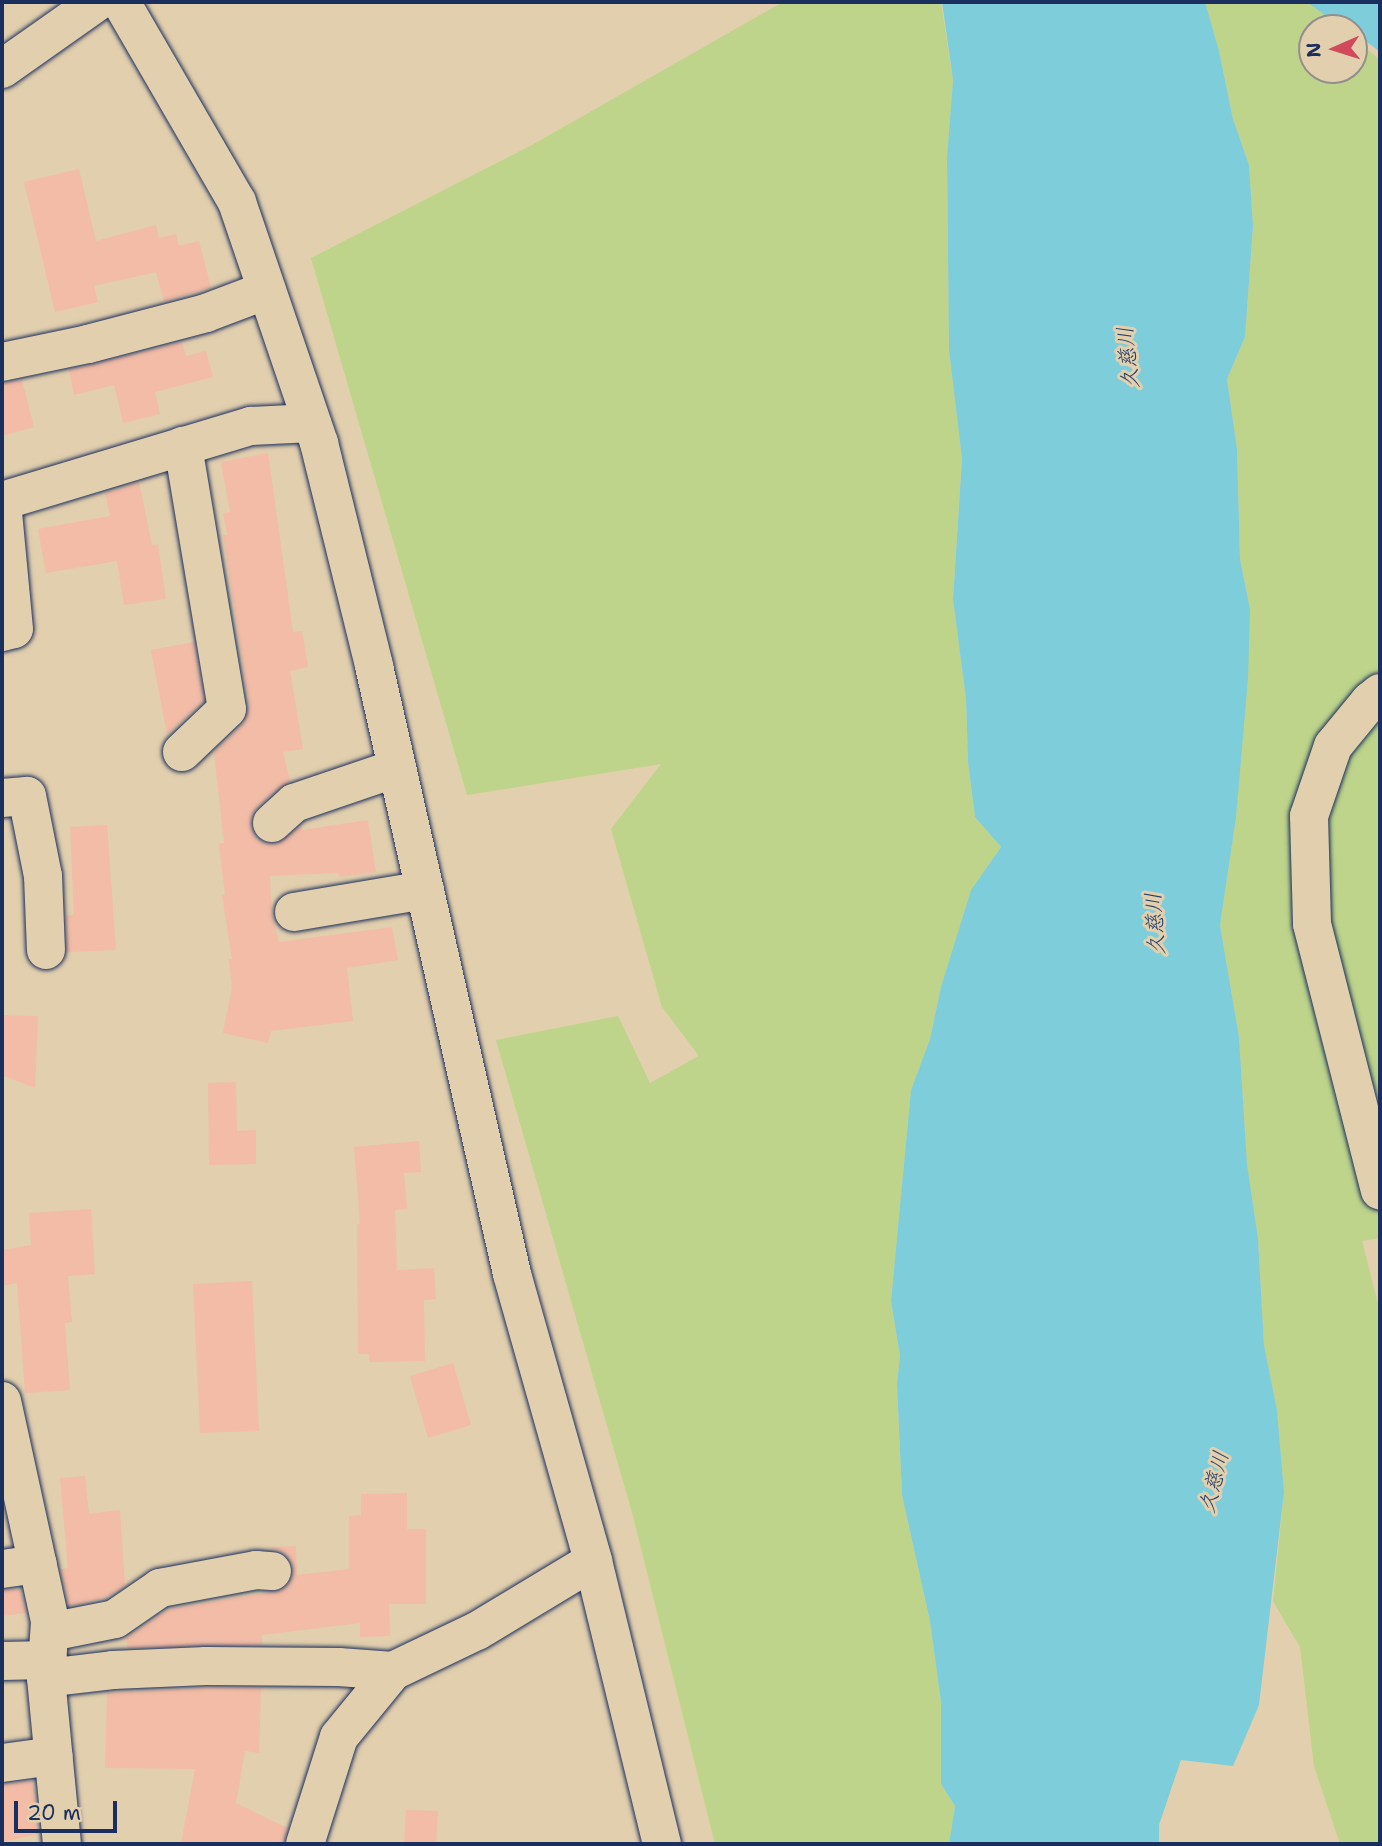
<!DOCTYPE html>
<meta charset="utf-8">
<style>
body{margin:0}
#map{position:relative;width:1382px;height:1846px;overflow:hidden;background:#e2cfad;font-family:"Shantell Sans","Klee One",sans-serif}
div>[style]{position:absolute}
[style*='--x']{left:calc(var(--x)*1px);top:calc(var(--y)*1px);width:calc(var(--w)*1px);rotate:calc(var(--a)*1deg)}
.green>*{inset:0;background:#bdd48a}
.water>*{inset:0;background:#7ecddb}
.building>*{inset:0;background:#f2bca6}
.roads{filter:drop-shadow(0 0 2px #1b2f5e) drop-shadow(0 0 2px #1b2f5e)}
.minor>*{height:38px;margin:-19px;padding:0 19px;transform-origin:19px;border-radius:19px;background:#e2cfad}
.trunk>*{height:38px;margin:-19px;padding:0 19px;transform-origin:19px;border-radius:19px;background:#e2cfad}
span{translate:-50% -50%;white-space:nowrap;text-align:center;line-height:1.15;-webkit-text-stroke:6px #e2cfad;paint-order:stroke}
.water-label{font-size:21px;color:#253f6a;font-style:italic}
.frame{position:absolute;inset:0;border:4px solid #1b2f5e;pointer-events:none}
.north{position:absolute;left:1298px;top:14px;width:70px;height:70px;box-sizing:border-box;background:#e2cfad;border:2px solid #928f8d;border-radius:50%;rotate:267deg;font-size:19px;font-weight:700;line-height:28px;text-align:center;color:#1b2f5e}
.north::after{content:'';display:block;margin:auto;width:24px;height:32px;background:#d1495b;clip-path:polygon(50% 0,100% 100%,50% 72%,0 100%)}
.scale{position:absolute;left:14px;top:1801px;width:103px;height:32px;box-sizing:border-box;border:4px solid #1b2f5e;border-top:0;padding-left:9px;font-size:21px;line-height:24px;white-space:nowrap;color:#1b2f5e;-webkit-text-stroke:5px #e2cfad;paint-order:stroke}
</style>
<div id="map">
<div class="green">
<div style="clip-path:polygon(783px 2px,941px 2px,953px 80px,947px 157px,949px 350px,962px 459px,953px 599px,966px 699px,968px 762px,975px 817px,1001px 847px,971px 890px,941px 987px,930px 1039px,911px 1090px,891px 1301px,900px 1356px,897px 1384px,902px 1495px,930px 1621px,941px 1702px,941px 1784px,955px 1806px,949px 1844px,715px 1844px,633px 1516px,496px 1040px,618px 1016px,650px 1083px,699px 1056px,662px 1007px,611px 829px,661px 764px,467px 795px,311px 258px,532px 145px)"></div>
<div style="clip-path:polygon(1205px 2px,1307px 2px,1343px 28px,1312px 28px,1312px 70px,1354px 70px,1354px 38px,1380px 60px,1380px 1238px,1362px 1241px,1380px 1312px,1380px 1844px,1340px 1844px,1314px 1766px,1300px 1647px,1273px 1601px,1284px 1492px,1277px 1410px,1264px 1345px,1258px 1238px,1247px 1164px,1239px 1037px,1220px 925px,1236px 818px,1250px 609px,1240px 559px,1237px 449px,1227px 379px,1245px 337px,1253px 226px,1249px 165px,1233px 119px,1219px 51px)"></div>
</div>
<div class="water">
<div style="clip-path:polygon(942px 2px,1205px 2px,1219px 51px,1233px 119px,1249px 165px,1253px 226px,1245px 337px,1227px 379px,1237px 449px,1240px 559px,1250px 609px,1248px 678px,1236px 818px,1220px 925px,1239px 1037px,1247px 1164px,1258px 1238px,1264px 1345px,1277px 1410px,1284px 1492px,1259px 1705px,1233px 1766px,1181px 1760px,1159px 1825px,1159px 1844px,949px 1844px,955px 1806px,941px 1784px,941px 1702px,930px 1621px,902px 1495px,897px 1384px,900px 1356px,891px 1301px,911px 1090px,930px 1039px,941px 987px,971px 890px,1001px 847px,975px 817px,968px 762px,966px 699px,953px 599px,962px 459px,949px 350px,947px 157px,953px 80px)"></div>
<div style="clip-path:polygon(1307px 2px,1380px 2px,1380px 52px,1354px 32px,1354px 28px,1337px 24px)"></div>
</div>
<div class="building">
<div style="clip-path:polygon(79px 169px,96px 241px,156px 225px,159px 238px,176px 234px,179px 246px,199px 241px,211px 288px,164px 301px,156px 272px,94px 286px,98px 302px,55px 312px,24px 182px)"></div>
<div style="clip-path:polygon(182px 342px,186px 356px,206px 351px,213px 377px,155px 392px,160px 414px,123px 423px,114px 385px,74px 395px,69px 370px)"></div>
<div style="clip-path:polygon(22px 380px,34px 427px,2px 436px,2px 383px)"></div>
<div style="clip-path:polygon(268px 453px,293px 632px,302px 631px,308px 667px,290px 671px,303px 749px,283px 752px,290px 781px,257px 807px,251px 817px,251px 828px,256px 838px,265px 844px,276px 844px,301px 826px,302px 830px,368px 820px,376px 872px,339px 877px,338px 873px,270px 876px,272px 915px,279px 942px,392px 927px,398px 960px,347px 968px,353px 1021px,271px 1031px,268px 1043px,223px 1033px,232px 988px,229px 959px,232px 959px,222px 895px,225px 895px,219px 844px,224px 843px,214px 752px,243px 724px,249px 706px,223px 535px,227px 535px,223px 513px,230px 512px,221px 462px)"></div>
<div style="clip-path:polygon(139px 482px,152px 545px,158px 544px,166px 599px,124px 605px,117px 561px,46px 573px,38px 529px,110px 516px,105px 493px)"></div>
<div style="clip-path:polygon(194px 642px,204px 701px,167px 734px,151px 650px)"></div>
<div style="clip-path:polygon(107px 825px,116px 950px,67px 952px,66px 915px,74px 915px,70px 827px)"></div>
<div style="clip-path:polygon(2px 1015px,38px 1016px,35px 1088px,2px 1075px)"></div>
<div style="clip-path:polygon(236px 1082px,237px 1131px,256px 1130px,256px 1164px,209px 1165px,208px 1083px)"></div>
<div style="clip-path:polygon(419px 1141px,421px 1172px,404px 1173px,407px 1209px,395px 1210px,397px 1270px,434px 1268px,436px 1299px,424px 1300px,425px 1361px,369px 1362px,369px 1354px,358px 1354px,357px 1224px,360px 1224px,354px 1147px)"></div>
<div style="clip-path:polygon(91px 1209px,95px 1274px,68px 1276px,72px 1322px,65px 1323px,70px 1390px,25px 1393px,17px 1283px,2px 1286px,2px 1250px,31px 1245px,29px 1213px)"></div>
<div style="clip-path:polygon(252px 1281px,259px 1431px,200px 1433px,193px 1284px)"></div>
<div style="clip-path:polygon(453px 1363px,471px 1425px,428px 1438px,410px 1376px)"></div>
<div style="clip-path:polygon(85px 1476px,89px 1514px,120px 1510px,125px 1585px,106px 1598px,69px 1606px,61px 1569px,68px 1568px,60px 1478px)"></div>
<div style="clip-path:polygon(407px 1493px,407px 1529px,426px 1529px,426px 1604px,389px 1604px,390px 1636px,360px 1637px,360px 1623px,262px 1635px,262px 1645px,127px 1648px,126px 1638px,169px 1609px,282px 1590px,291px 1582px,294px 1572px,292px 1562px,283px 1552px,269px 1547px,296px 1546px,297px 1575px,349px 1569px,349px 1516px,361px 1515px,361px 1494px)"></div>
<div style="clip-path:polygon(20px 1589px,26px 1613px,2px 1616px,2px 1590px)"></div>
<div style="clip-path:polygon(206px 1688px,261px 1688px,259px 1753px,245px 1751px,236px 1803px,287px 1828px,284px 1844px,181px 1844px,195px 1769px,105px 1768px,107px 1693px)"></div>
<div style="clip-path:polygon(33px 1781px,39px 1834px,2px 1842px,2px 1784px)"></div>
<div style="clip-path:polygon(406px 1810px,438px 1811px,436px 1844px,404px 1844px)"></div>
</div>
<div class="roads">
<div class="minor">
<div style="--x:121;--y:2;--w:231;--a:59.9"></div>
<div style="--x:237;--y:202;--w:255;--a:71.2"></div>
<div style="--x:319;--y:443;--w:230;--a:76.1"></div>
<div style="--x:374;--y:666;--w:623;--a:77.21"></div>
<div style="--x:512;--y:1274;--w:298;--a:74.2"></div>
<div style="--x:593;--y:1561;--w:291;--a:76.3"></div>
<div style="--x:2;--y:362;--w:88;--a:-11.8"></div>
<div style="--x:88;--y:344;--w:122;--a:-14.7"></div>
<div style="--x:206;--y:313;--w:65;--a:-20.7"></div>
<div style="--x:2;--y:501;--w:260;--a:-16.8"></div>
<div style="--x:251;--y:426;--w:61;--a:-2.8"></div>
<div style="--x:2;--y:632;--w:12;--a:-14"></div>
<div style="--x:14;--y:629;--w:129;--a:-95.4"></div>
<div style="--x:1380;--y:693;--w:13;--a:141"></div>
<div style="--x:1370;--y:701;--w:58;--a:129.4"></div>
<div style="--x:1333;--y:746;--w:74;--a:108.9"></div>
<div style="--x:1309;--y:816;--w:108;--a:88.4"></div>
<div style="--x:1312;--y:924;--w:275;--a:75.7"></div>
<div style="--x:182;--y:752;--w:62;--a:-43.7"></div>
<div style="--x:227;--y:709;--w:267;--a:-99.5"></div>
<div style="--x:2;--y:798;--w:25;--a:-5"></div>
<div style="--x:27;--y:796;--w:82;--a:78.7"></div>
<div style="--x:43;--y:876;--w:74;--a:87.7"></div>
<div style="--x:272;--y:823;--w:30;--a:-42"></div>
<div style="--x:294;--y:803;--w:109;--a:-18.8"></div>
<div style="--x:294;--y:912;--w:133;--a:-9.5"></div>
<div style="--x:2;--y:1401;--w:226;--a:77.7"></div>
<div style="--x:50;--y:1622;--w:56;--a:94.1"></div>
<div style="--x:46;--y:1678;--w:167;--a:84.5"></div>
<div style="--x:2;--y:1569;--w:36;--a:-8"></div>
<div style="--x:50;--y:1632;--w:66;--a:-11.3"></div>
<div style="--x:115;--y:1619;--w:55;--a:-34.6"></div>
<div style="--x:160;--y:1588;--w:98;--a:-10.6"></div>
<div style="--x:256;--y:1570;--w:16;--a:4"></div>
<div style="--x:2;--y:1661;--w:46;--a:-1.2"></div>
<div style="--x:46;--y:1678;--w:67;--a:-6.8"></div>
<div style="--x:113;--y:1670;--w:93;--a:-2.5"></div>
<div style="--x:206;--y:1666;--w:133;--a:0.4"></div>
<div style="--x:339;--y:1667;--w:54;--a:4.2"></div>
<div style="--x:393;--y:1671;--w:93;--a:-25.5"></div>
<div style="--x:477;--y:1631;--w:135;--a:-31.1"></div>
<div style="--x:2;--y:1763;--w:52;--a:-7.7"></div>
<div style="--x:305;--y:1844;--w:112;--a:-72.4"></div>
<div style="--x:339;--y:1737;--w:85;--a:-50.7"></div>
</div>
<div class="trunk">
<div style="--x:2;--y:69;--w:116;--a:-35.2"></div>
</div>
</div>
<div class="water-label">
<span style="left:1128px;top:358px;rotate:-96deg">久慈川</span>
<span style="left:1155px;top:924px;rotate:-94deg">久慈川</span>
<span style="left:1214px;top:1482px;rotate:-76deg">久慈川</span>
</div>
<div class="frame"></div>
<div class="north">N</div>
<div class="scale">20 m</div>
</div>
